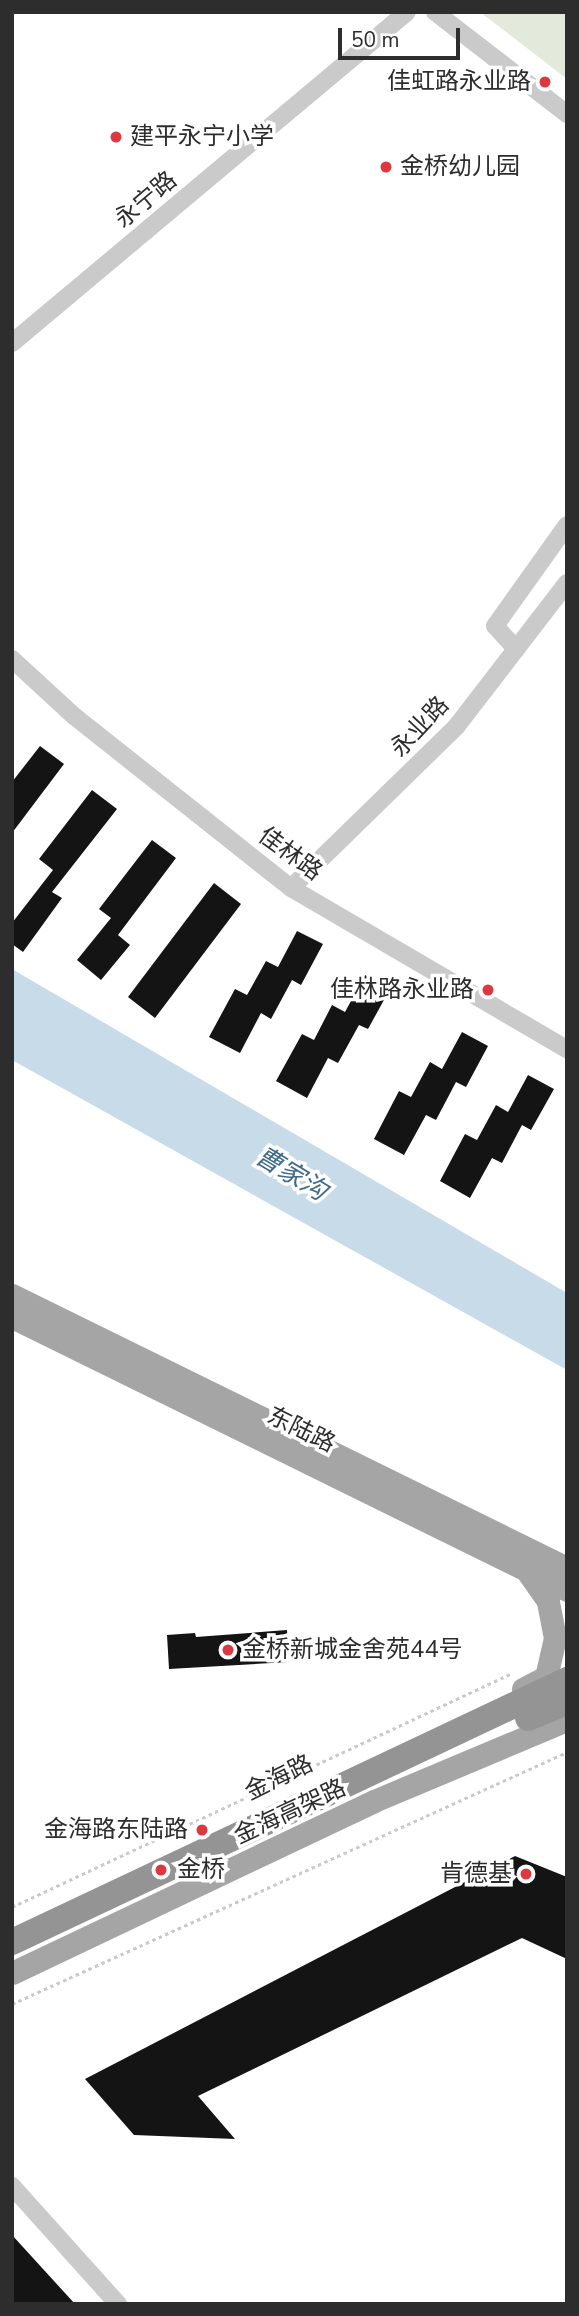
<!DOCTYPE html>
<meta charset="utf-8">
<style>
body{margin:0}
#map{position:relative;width:579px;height:2316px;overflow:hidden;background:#fff;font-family:"Nunito Sans","Noto Sans SC",sans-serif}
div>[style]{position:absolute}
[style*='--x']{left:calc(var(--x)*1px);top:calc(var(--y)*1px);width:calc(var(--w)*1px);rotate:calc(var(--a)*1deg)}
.green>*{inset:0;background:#e3eadb}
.water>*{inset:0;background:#c8dbe9}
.building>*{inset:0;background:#141414}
.path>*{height:2.5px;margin-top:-1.25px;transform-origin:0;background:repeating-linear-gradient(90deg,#cacaca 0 3.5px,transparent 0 7px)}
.minor>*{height:18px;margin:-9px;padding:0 9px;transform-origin:9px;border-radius:9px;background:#cacaca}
.major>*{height:23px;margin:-11.5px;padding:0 11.5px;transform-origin:11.5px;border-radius:11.5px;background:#a5a5a5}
.highway>*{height:26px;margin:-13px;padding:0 13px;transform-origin:13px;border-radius:13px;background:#949494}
.dots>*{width:19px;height:19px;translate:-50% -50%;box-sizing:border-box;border:4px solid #fff;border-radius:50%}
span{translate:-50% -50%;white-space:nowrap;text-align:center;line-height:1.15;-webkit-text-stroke:7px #fff;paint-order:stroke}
.poi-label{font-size:24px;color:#2d2d2d}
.right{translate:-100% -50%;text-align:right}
.left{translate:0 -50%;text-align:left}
.street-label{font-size:24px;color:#2d2d2d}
.water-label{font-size:26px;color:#406b8a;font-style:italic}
.frame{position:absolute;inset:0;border:14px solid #2d2d2d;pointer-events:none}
.scale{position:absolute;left:338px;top:28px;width:122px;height:32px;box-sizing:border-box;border:4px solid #2d2d2d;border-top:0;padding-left:9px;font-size:21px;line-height:24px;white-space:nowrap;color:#2d2d2d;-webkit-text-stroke:5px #fff;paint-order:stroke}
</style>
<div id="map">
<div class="green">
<div style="clip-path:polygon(480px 12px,567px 12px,567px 79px)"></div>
</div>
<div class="water">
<div style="clip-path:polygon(12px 969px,567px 1293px,567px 1370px,12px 1060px)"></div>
</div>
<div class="building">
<div style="clip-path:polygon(40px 746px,64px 764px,12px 833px,12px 782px)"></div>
<div style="clip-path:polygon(92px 790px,117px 809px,52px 892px,62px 898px,23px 952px,12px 944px,12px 923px,53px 870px,39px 859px)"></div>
<div style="clip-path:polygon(152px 840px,176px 858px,118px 935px,130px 945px,101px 980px,77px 960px,111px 918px,99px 909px)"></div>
<div style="clip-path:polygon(214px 883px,241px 904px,155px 1018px,128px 997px)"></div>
<div style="clip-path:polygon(297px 931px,323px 944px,301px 985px,292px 980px,271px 1019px,261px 1013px,240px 1053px,209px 1037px,235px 989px,247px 995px,266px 961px,278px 967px)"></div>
<div style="clip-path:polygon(365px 975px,390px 989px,368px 1029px,359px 1025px,338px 1063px,328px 1058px,307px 1098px,276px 1081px,302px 1034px,314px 1040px,332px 1005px,345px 1012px)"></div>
<div style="clip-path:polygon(462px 1032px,488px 1046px,466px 1087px,456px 1082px,436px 1120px,426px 1115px,404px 1155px,374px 1139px,399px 1091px,411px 1097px,430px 1062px,442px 1069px)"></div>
<div style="clip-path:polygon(528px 1075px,554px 1089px,531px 1130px,522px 1125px,502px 1163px,492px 1158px,470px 1198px,440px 1181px,465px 1134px,477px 1140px,496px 1105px,508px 1112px)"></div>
<div style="clip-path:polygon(287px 1630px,289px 1662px,169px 1669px,167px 1635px,195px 1633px,196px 1637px)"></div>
<div style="clip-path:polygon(515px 1856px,567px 1877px,567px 1959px,522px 1938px,198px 2096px,235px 2139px,134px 2135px,85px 2079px)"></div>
<div style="clip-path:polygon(12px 2235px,75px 2304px,12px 2304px)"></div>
</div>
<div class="path">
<div style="--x:12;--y:1907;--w:550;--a:-25.07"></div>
<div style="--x:12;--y:2004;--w:610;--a:-24.42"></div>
</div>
<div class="minor">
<div style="--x:435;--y:12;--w:167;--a:37.7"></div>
<div style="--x:12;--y:343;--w:515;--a:-39.96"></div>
<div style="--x:516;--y:649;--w:31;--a:-132"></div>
<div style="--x:495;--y:626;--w:124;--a:-54.5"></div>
<div style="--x:12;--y:659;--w:84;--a:42.6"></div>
<div style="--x:74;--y:716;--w:277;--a:38.4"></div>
<div style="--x:291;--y:888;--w:320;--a:30.3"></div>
<div style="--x:291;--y:888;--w:231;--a:-44.3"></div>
<div style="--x:456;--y:727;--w:182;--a:-52.4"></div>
<div style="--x:12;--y:2186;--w:159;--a:48.1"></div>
</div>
<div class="major">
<div style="--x:12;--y:1295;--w:619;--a:26.19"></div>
<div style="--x:12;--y:1317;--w:619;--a:26.19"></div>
<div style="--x:523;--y:1689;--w:26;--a:-28"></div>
<div style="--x:546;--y:1677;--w:40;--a:-77"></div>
<div style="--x:555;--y:1638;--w:38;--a:-101"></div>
<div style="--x:548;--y:1601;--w:35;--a:-125"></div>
<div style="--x:12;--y:1973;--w:401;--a:-25.4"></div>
<div style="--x:374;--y:1801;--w:209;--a:-22.8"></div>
</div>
<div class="highway">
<div style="--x:528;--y:1718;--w:42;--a:-22.3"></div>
<div style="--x:12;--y:1942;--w:614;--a:-25.27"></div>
</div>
<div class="dots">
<div style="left:545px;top:82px;background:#db3840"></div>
<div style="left:116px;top:137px;background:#db3840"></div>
<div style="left:386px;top:167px;background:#db3840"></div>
<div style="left:488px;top:990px;background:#db3840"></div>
<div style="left:228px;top:1650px;background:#db3840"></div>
<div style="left:202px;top:1830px;background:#db3840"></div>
<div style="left:161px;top:1870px;background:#db3840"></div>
<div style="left:526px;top:1874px;background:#db3840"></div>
</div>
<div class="poi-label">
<span class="right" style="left:531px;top:82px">佳虹路永业路</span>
<span class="left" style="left:130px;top:137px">建平永宁小学</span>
<span class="left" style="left:400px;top:167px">金桥幼儿园</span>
<span class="right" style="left:474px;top:990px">佳林路永业路</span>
<span class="left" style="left:242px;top:1650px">金桥新城金舍苑44号</span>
<span class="right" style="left:188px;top:1830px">金海路东陆路</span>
<span class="left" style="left:177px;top:1870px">金桥</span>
<span class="right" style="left:512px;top:1874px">肯德基</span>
</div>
<div class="street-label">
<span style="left:146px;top:200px;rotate:-40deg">永宁路</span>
<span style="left:420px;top:727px;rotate:-47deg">永业路</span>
<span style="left:290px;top:854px;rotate:36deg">佳林路</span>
<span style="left:301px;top:1430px;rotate:26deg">东陆路</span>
<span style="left:279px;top:1778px;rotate:-26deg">金海路</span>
<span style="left:290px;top:1812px;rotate:-25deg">金海高架路</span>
</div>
<div class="water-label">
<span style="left:291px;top:1174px;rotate:31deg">曹家沟</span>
</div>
<div class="frame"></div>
<div class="scale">50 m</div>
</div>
